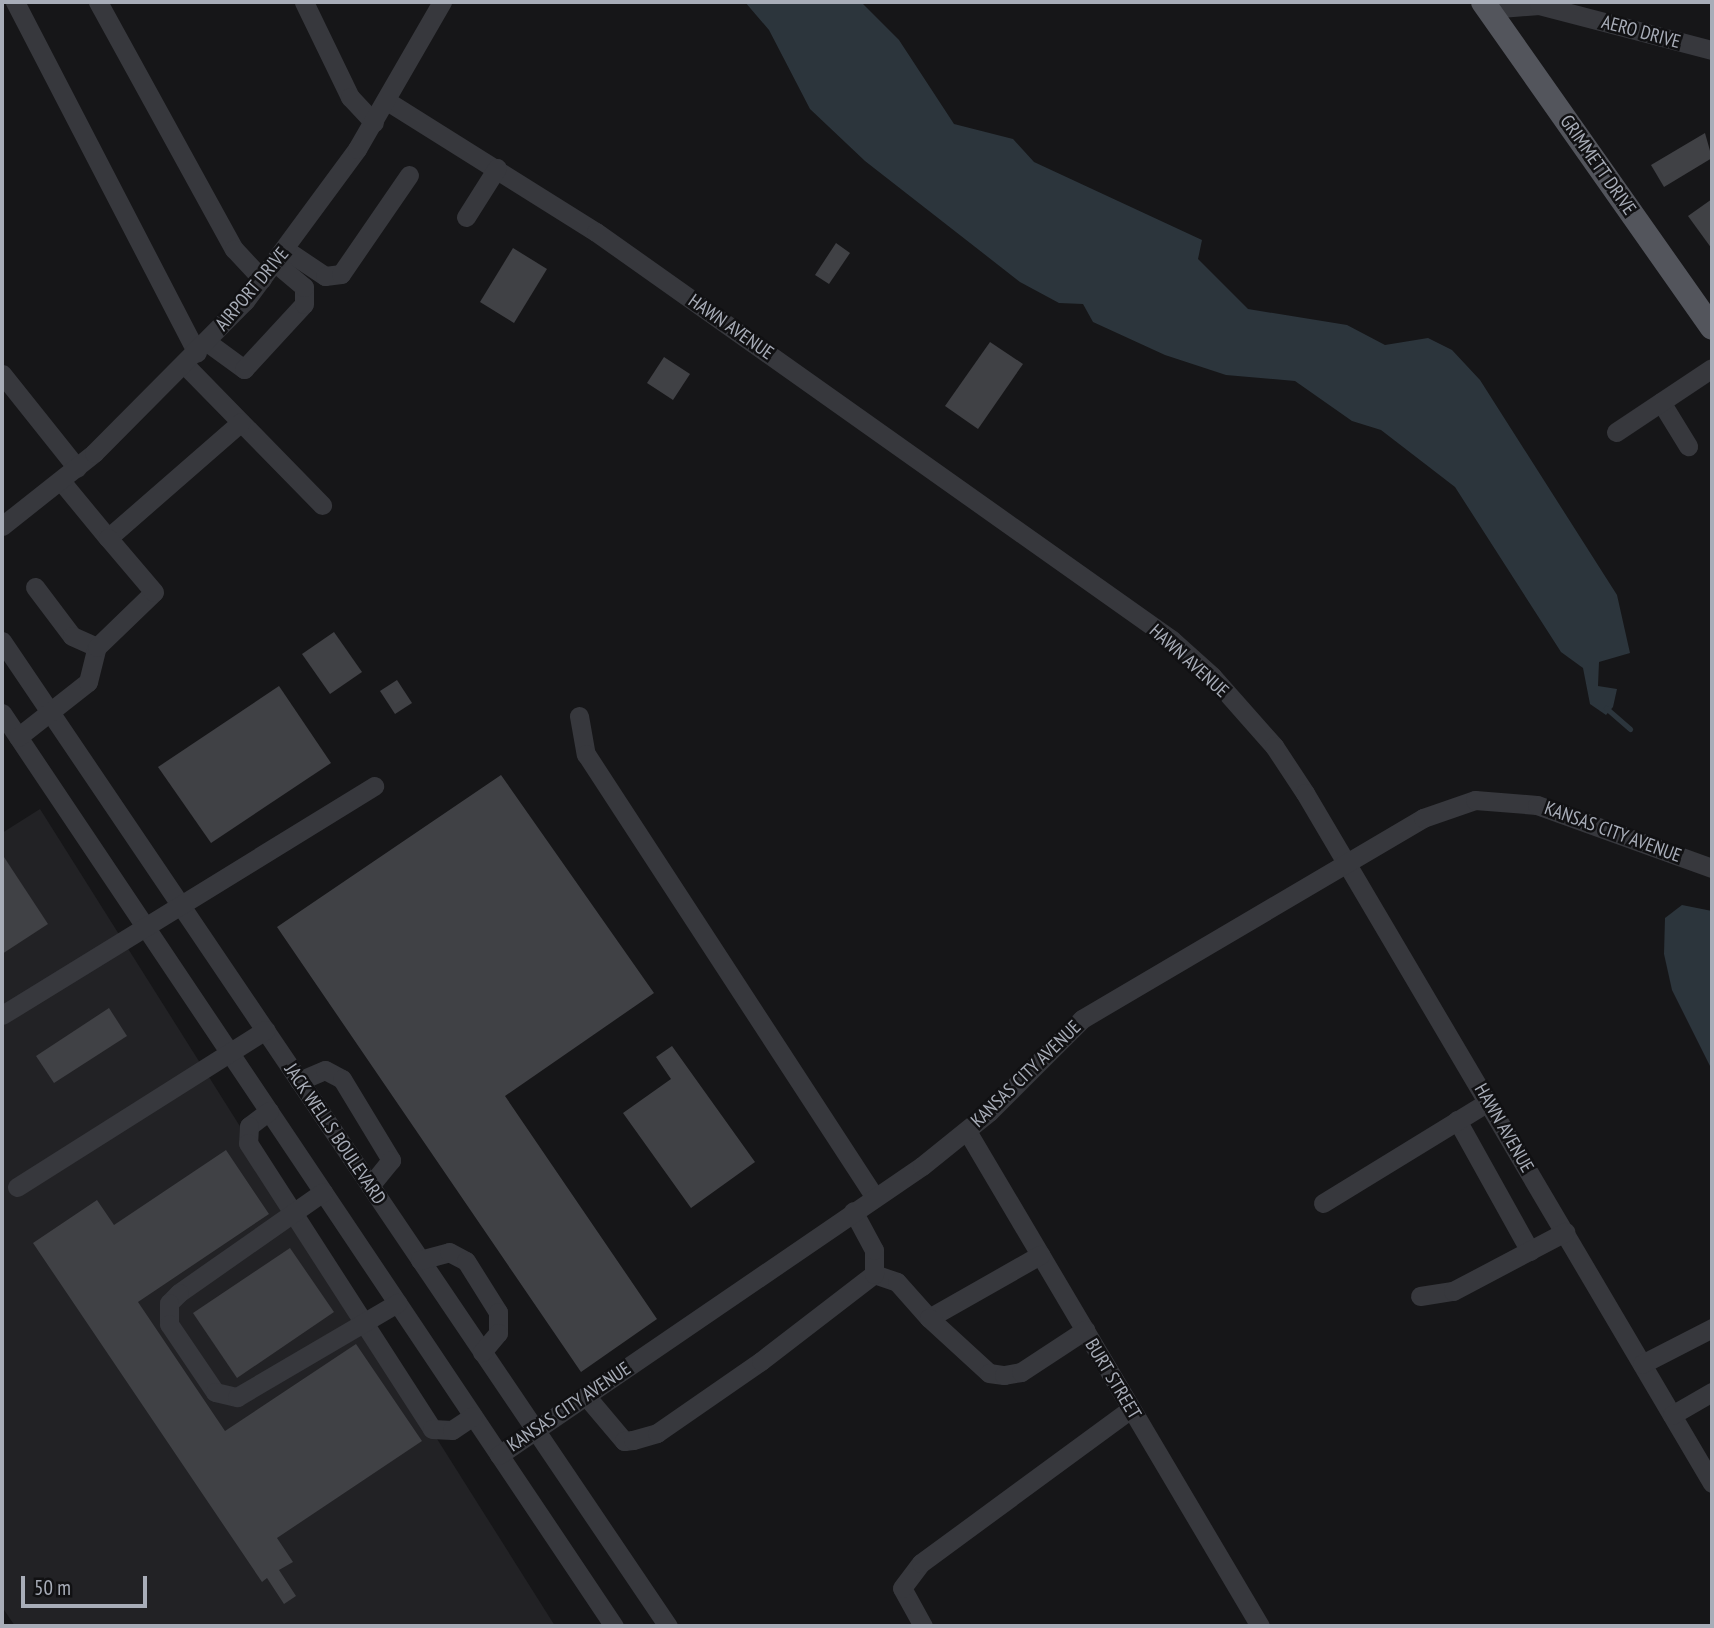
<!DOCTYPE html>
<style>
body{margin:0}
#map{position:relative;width:1714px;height:1628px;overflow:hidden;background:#161618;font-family:"PT Sans Narrow",sans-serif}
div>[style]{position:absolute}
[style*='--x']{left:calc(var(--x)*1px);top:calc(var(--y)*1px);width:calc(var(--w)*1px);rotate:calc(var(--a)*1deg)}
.built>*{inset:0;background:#222225}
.water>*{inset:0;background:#2c353c}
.stream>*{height:5px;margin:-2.5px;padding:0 2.5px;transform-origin:2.5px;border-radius:2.5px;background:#2c353c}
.building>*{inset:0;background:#404145}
.minor>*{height:19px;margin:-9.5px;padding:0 9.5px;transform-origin:9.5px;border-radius:9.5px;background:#37383d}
.major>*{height:24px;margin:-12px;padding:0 12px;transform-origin:12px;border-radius:12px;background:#53555c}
span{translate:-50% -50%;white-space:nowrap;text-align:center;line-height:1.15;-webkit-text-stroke:5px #111113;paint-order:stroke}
.street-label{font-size:19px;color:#a8adb8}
.frame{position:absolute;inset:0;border:4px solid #a8adb8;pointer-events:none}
.scale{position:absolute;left:21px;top:1576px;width:126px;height:32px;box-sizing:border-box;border:4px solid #a8adb8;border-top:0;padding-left:9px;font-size:21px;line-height:24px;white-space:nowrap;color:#a8adb8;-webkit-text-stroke:5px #111113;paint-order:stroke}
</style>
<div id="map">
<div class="built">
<div style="clip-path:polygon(40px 809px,555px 1626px,15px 1626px,2px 1607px,2px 833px)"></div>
</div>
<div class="water">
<div style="clip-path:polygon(745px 2px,861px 2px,899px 40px,954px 124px,1013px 139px,1034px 162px,1202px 240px,1198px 259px,1248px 309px,1347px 325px,1385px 345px,1428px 338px,1452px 350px,1480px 380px,1617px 595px,1630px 653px,1599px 662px,1598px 686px,1617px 689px,1613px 707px,1606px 715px,1590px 704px,1583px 668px,1561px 652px,1455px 487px,1381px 430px,1352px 421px,1295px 381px,1226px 375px,1165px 355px,1093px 322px,1083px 304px,1059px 303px,1020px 282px,865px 161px,810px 109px,769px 30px)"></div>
<div style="clip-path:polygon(1682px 905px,1712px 911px,1712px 1070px,1672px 990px,1664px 954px,1665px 918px)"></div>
</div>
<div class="stream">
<div style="--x:1606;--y:708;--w:32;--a:41"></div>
</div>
<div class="building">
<div style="clip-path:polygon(1705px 133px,1712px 158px,1664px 187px,1651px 165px)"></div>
<div style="clip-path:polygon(1712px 199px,1712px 249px,1688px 216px)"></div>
<div style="clip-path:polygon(836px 243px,850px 253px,829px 284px,815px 275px)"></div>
<div style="clip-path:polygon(513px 248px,547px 269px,514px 323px,480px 302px)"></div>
<div style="clip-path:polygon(990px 342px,1023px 364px,978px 429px,945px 406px)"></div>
<div style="clip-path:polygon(664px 357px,690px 374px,673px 400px,647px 383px)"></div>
<div style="clip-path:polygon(334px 632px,362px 672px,330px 694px,302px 654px)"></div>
<div style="clip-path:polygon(397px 680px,412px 703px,395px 714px,380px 691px)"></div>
<div style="clip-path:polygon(279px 686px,331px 763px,211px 843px,158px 767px)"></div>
<div style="clip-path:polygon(501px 775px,654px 993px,505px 1096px,657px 1319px,581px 1372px,277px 927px)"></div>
<div style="clip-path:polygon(2px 854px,48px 924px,2px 954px)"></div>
<div style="clip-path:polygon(109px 1008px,127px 1036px,54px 1083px,36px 1056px)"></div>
<div style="clip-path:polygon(672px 1046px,755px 1162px,691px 1208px,623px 1113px,671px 1079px,656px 1057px)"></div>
<div style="clip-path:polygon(226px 1150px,269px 1214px,138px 1302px,225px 1431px,356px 1344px,422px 1441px,277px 1538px,293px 1562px,279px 1570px,296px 1596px,284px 1604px,267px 1578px,262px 1582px,33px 1243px,97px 1200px,114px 1225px)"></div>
<div style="clip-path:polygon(290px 1248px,334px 1312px,237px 1378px,193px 1313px)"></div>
</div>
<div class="minor">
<div style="--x:15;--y:2;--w:395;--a:62.6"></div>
<div style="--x:98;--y:2;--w:282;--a:61.2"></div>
<div style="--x:234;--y:249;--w:41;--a:47"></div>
<div style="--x:304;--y:2;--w:106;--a:64.2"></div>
<div style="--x:350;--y:97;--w:35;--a:47"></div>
<div style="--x:1488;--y:9;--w:51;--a:-4.5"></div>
<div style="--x:1539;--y:5;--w:179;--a:14.6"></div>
<div style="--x:387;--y:101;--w:247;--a:32.1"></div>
<div style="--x:596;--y:232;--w:706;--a:35.31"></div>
<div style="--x:1172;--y:640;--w:54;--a:42"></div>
<div style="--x:1212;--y:676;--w:94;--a:48.5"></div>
<div style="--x:1274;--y:746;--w:56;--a:56.6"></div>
<div style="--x:1305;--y:793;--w:801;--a:59.47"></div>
<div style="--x:466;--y:217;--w:58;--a:-57.7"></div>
<div style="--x:286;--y:250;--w:47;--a:33.7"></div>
<div style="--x:325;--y:276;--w:16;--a:-7"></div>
<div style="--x:341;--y:274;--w:120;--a:-55.5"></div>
<div style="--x:207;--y:342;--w:46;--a:36.1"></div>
<div style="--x:244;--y:369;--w:88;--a:-47.3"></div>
<div style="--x:304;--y:304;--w:17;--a:-90"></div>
<div style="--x:304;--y:287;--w:38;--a:-140"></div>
<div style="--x:185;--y:365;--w:196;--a:45.6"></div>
<div style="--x:2;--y:374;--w:120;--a:51.4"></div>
<div style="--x:1661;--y:402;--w:52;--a:58.5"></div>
<div style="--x:1616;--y:432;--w:115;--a:-33.7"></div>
<div style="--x:61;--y:481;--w:74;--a:50.5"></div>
<div style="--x:108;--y:538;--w:176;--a:-41.1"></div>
<div style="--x:2;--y:526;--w:117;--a:-38.4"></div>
<div style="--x:94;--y:453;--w:214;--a:-45.2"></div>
<div style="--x:245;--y:301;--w:189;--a:-53.6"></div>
<div style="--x:357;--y:149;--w:170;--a:-60"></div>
<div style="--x:35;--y:587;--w:61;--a:52.9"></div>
<div style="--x:72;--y:636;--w:27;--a:24"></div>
<div style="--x:2;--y:641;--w:1189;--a:55.94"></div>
<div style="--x:2;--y:713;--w:1099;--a:56.17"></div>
<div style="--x:579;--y:716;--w:39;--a:80"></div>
<div style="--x:586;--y:754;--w:528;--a:56.91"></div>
<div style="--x:18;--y:737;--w:89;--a:-38.2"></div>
<div style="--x:88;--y:682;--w:36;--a:-76"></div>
<div style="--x:97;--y:647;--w:79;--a:-44"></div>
<div style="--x:154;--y:592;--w:71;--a:-130.4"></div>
<div style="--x:2;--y:1015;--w:437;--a:-31.6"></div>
<div style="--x:299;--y:1081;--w:28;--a:-23"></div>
<div style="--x:325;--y:1070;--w:19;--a:28"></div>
<div style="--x:342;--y:1079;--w:95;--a:58.8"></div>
<div style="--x:391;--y:1160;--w:33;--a:129"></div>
<div style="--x:269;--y:1111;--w:25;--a:143"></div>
<div style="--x:249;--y:1126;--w:17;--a:93"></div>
<div style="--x:248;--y:1143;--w:340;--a:57.2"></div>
<div style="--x:432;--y:1429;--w:20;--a:3"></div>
<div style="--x:452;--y:1430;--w:25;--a:-34"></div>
<div style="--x:1457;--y:1120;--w:150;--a:60.9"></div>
<div style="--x:967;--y:1131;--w:575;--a:59.38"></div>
<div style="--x:17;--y:1187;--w:294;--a:-32.3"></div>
<div style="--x:323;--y:1192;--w:176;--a:145"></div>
<div style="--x:179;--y:1293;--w:14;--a:135"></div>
<div style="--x:169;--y:1303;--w:21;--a:90"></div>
<div style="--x:169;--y:1324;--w:82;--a:55.9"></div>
<div style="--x:215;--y:1392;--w:23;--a:13"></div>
<div style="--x:237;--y:1397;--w:186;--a:-30.4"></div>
<div style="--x:1323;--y:1203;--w:193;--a:-31.5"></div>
<div style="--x:420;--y:1260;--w:30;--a:-15"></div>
<div style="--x:449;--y:1252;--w:19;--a:28"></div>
<div style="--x:466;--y:1261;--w:60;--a:57.9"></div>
<div style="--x:498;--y:1312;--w:21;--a:90"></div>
<div style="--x:498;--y:1333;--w:25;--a:130"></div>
<div style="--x:874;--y:1274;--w:24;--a:19"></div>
<div style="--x:897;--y:1282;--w:48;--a:48.4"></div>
<div style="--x:929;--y:1318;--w:128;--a:-29.6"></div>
<div style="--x:1420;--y:1296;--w:33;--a:-9"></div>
<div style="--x:1453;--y:1291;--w:127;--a:-27.8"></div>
<div style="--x:929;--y:1318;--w:81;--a:42.5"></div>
<div style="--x:989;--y:1373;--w:15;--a:8"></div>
<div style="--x:1004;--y:1375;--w:17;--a:-10"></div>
<div style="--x:1021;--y:1372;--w:77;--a:-33.3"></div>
<div style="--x:1642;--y:1364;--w:79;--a:-27.2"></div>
<div style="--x:586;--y:1396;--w:59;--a:49.8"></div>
<div style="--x:624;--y:1441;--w:9;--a:-6"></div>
<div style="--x:633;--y:1440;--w:25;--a:-16"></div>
<div style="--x:657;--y:1433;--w:126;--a:-34.7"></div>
<div style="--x:761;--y:1361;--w:143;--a:-37.6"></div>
<div style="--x:874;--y:1274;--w:24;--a:-90"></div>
<div style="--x:874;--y:1250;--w:44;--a:-118.3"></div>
<div style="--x:1672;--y:1415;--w:46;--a:-29.9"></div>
<div style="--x:499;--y:1455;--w:512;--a:-34.34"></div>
<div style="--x:922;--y:1166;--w:86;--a:-38.9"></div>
<div style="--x:989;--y:1112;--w:132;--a:-45"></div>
<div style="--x:1082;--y:1019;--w:396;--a:-30.5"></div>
<div style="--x:1423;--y:818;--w:55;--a:-19.1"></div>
<div style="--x:1475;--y:800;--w:62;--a:4.6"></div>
<div style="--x:1537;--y:805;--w:186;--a:19.8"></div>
<div style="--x:923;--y:1626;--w:43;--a:-118.9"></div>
<div style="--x:902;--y:1588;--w:31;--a:-53"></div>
<div style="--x:921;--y:1563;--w:260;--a:-36.3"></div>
</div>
<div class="major">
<div style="--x:1483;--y:2;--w:398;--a:54.9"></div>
</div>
<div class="street-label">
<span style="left:1641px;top:32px;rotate:15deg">AERO DRIVE</span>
<span style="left:1598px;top:165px;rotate:55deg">GRIMMETT DRIVE</span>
<span style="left:252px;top:289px;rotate:-50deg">AIRPORT DRIVE</span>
<span style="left:731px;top:327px;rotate:35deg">HAWN AVENUE</span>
<span style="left:1189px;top:661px;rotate:42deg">HAWN AVENUE</span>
<span style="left:1613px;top:832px;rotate:20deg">KANSAS CITY AVENUE</span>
<span style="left:1026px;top:1074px;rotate:-44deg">KANSAS CITY AVENUE</span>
<span style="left:1504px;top:1128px;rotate:60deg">HAWN AVENUE</span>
<span style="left:335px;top:1134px;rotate:56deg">JACK WELLS BOULEVARD</span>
<span style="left:1113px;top:1379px;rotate:59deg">BURT STREET</span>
<span style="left:569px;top:1407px;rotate:-34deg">KANSAS CITY AVENUE</span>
</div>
<div class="frame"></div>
<div class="scale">50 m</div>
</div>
